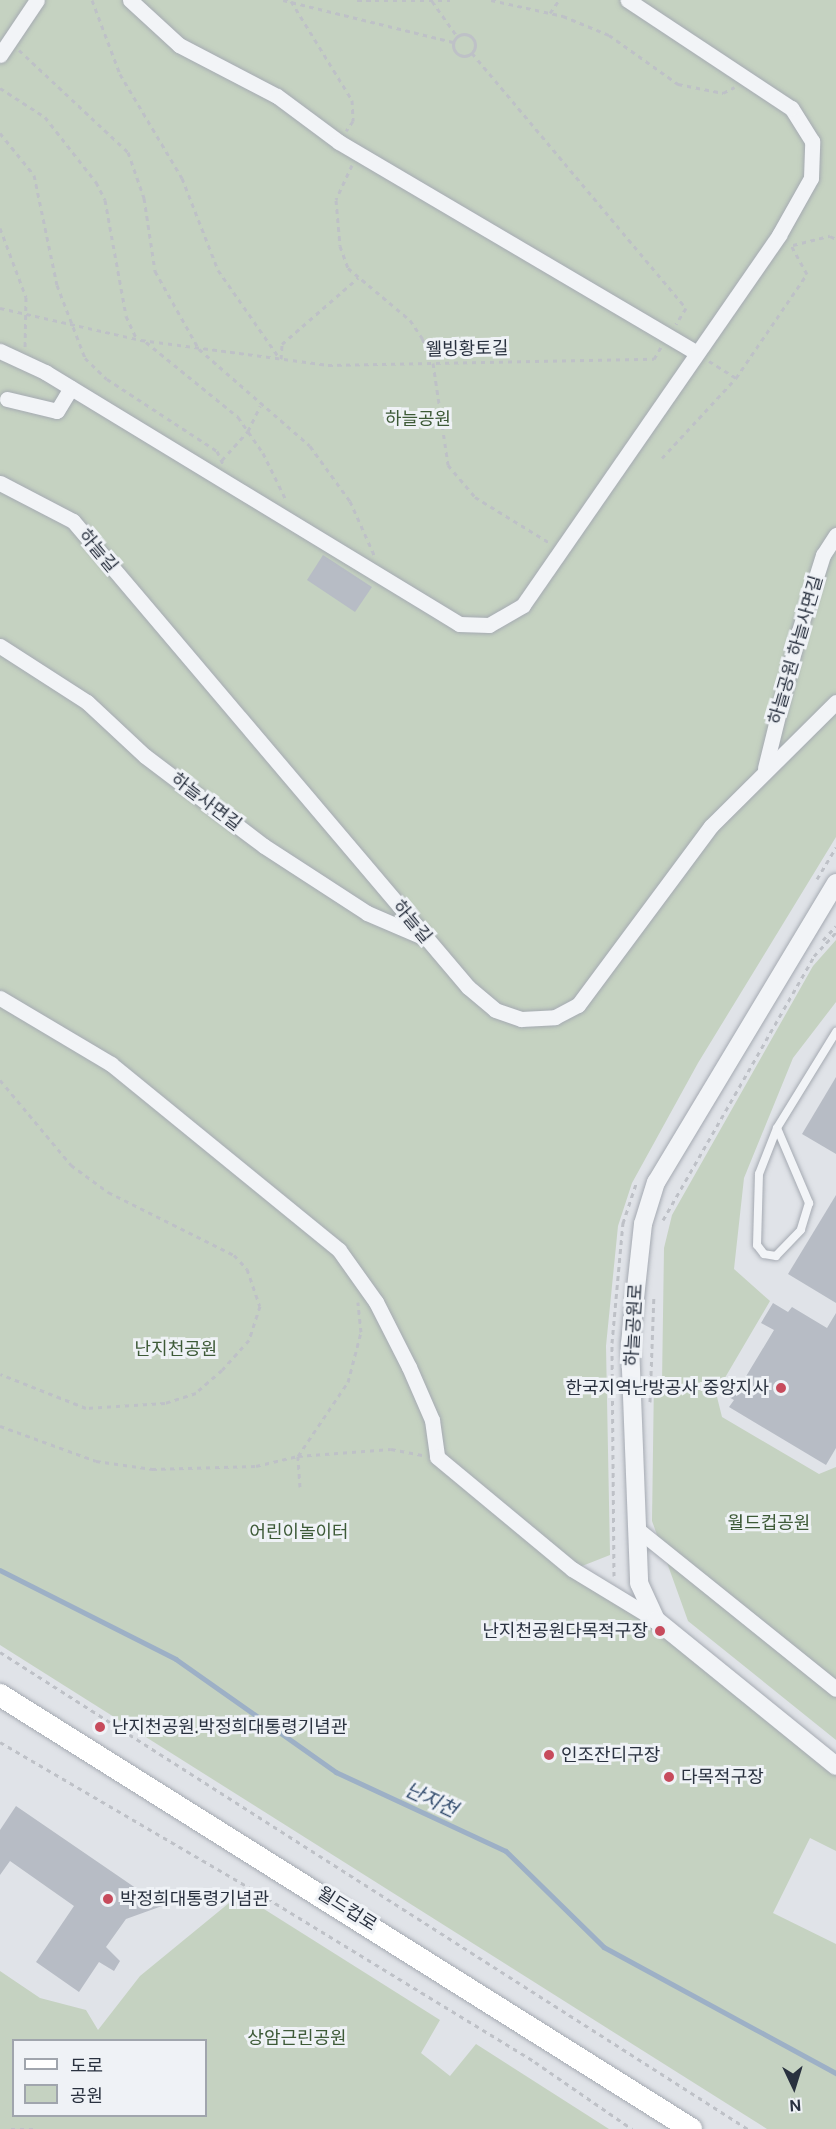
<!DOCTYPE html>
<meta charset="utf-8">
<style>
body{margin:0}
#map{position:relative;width:836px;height:2129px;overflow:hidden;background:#e0e3e8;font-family:"DM Sans","Noto Sans KR",sans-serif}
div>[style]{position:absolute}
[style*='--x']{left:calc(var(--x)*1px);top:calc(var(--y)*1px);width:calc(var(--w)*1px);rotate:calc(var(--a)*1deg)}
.green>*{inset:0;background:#c5d2c1}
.stream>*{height:4.5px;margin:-2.25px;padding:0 2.25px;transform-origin:2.25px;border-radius:2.25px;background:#9db0c6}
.building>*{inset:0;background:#b7bcc5}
.path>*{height:3px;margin-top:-1.5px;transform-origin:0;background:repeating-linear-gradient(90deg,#bec1c7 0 4.5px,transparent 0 9px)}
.path>.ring{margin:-1.5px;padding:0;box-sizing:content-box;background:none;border:3px solid #bec1c7;border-radius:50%}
.roads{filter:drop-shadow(0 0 2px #a5aab2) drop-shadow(0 0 2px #a5aab2)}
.service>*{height:8px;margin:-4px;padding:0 4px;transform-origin:4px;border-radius:4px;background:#f2f4f7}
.minor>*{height:15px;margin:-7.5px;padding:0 7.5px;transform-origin:7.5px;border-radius:7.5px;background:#f2f4f7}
.tertiary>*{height:18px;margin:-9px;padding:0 9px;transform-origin:9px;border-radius:9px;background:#f2f4f7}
.primary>*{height:22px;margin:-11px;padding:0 11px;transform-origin:11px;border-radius:11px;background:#fff}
.dots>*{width:16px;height:16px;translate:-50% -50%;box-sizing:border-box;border:3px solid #eff2f6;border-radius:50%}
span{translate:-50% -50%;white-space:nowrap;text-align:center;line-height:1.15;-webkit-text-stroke:6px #eff2f6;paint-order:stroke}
.street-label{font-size:18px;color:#29313f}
.park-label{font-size:18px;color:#3d5a37}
.poi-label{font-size:18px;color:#29313f}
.right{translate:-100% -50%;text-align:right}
.left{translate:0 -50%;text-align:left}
.water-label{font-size:20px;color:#364f70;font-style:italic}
.legend{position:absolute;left:12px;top:2039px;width:195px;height:78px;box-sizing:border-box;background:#eff2f6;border:2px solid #a0a5ad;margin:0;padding:8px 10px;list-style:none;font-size:18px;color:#29313f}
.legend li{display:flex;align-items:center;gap:12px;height:30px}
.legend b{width:30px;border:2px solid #a0a5ad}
.north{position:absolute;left:764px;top:2057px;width:60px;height:60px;-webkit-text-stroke:4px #eff2f6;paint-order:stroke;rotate:176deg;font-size:16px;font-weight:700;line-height:24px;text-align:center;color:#29313f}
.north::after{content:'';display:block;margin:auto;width:21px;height:27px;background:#29313f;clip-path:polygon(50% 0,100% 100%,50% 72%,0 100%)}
</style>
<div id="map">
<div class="green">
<div style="clip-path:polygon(0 0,836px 0,836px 837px,698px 1063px,632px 1183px,618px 1226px,606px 1346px,610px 1555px,572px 1570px,656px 1620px,836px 1766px,836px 1851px,810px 1838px,773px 1913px,836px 1944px,836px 2129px,767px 2129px,0 1645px)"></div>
<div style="clip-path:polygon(836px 940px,836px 1002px,793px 1058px,744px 1178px,734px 1269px,770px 1301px,716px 1393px,722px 1417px,819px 1474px,836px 1467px,836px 1740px,688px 1621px,652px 1521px,654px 1378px,662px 1382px,664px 1248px,672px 1215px,813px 966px)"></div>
<div style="clip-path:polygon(evenodd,240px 1894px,440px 2020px,421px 2053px,450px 2076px,476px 2044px,609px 2129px,0 2129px,0 1971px,40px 1998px,86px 2010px,98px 2030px,140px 1976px,240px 1894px,14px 2040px,206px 2040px,206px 2116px,14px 2116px,14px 2040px)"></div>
</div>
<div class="stream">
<div style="--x:0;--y:1570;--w:197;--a:26.8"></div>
<div style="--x:176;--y:1659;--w:196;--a:35.2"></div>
<div style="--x:336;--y:1772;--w:187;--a:24.9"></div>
<div style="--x:506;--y:1851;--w:137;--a:44.4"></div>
<div style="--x:604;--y:1947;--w:264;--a:28.5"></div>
</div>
<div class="building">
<div style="clip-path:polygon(323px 555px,372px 587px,355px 612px,307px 580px)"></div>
<div style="clip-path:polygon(836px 1077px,836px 1154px,802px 1134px)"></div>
<div style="clip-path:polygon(836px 1195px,836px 1303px,788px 1274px)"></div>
<div style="clip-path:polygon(773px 1303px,788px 1312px,792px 1307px,827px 1328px,836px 1313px,836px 1448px,826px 1465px,729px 1407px,734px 1400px,723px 1394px,732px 1378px,742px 1383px,774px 1330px,761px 1323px)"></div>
<div style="clip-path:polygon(16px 1806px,162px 1906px,126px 1919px,106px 1947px,120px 1961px,114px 1971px,99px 1962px,79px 1992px,36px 1962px,74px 1906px,10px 1861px,0 1875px,0 1830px)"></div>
</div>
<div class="path">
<div style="--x:92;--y:0;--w:79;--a:69.3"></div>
<div style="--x:120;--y:74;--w:121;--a:59.2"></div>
<div style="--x:182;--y:178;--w:99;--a:68.6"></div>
<div style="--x:218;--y:270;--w:108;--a:55.1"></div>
<div style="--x:283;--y:0;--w:175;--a:13.9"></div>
<div style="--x:357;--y:0;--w:93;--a:0"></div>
<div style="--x:491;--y:0;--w:74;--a:12.5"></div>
<div style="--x:563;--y:16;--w:50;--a:22.4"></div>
<div style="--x:609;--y:35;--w:85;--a:35.4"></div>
<div style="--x:678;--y:84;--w:46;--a:11.3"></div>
<div style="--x:723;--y:93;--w:13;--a:-27"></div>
<div style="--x:291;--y:1;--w:116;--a:58.4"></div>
<div style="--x:352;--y:100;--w:21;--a:87"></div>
<div style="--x:353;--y:121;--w:12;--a:125"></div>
<div style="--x:432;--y:1;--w:43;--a:54.5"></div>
<div style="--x:550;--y:13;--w:16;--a:-55"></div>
<div class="ring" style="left:453px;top:34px;width:19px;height:19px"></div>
<div style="--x:19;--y:50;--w:149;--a:43.1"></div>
<div style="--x:128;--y:152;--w:49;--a:70.8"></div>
<div style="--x:144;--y:198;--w:74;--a:81.4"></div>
<div style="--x:155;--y:271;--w:90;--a:60.6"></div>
<div style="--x:199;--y:349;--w:147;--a:41.1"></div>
<div style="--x:310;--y:446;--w:68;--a:54"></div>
<div style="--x:350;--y:501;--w:61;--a:65.9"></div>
<div style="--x:472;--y:53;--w:333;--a:50"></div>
<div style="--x:686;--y:308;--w:19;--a:122"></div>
<div style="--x:0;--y:88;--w:54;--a:32.8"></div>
<div style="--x:45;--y:117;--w:83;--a:51.9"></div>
<div style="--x:96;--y:182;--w:20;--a:63"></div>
<div style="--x:105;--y:200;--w:118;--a:79.7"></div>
<div style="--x:126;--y:316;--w:26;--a:65"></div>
<div style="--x:0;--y:133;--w:54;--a:51"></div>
<div style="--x:34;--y:175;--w:112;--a:78.2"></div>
<div style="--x:57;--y:285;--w:78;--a:69"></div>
<div style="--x:85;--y:358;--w:30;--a:44"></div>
<div style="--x:107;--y:379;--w:131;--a:33.2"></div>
<div style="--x:217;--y:451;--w:14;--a:65"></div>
<div style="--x:352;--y:165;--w:38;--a:115"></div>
<div style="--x:336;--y:200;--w:46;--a:85"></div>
<div style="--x:340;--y:246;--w:23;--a:70"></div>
<div style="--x:348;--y:268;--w:81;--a:40"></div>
<div style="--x:410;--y:320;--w:22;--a:56"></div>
<div style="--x:422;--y:338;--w:27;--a:66"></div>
<div style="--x:433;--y:363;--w:103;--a:81.6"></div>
<div style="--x:448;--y:465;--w:42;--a:49.8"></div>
<div style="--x:475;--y:497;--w:88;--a:31.5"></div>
<div style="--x:0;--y:228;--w:74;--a:69.4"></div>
<div style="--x:26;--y:297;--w:51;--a:91.1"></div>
<div style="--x:793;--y:245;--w:38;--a:-14"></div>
<div style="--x:830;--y:236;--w:7;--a:27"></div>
<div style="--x:0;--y:308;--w:145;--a:12.8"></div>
<div style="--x:141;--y:340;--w:189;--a:7.6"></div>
<div style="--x:328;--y:365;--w:326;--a:-1.1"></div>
<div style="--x:654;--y:359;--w:14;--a:-60"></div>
<div style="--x:146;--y:342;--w:119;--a:39.2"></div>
<div style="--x:238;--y:417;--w:44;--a:55.2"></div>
<div style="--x:263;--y:453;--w:52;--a:63.9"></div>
<div style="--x:281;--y:359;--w:15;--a:-86"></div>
<div style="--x:282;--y:344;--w:101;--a:-41"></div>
<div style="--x:709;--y:361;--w:32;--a:32"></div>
<div style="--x:662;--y:458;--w:109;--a:-47.2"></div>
<div style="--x:736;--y:378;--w:126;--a:-55.7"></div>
<div style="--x:807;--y:274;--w:35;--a:-119"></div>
<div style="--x:222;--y:460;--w:39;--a:-48"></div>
<div style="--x:248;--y:431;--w:28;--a:-64"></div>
<div style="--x:817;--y:879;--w:37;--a:-59"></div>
<div style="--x:823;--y:940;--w:19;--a:-47"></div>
<div style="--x:0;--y:1080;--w:111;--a:50.1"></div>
<div style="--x:71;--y:1165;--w:46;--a:36.1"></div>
<div style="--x:108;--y:1192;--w:141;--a:26.6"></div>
<div style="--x:234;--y:1255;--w:19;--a:47"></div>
<div style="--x:247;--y:1269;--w:39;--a:71"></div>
<div style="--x:260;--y:1306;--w:36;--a:108"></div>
<div style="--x:249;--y:1340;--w:40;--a:132"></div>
<div style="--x:222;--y:1370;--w:35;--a:139"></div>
<div style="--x:196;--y:1393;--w:33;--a:162"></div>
<div style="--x:165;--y:1403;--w:79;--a:176.4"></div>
<div style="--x:86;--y:1408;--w:92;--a:-158.4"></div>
<div style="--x:663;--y:1220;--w:304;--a:-60.2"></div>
<div style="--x:814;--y:956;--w:33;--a:-47"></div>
<div style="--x:650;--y:1402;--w:107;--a:-87.9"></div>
<div style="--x:0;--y:1426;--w:102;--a:20"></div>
<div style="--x:96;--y:1461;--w:57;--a:8.1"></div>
<div style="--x:152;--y:1469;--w:104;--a:-1.7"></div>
<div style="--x:256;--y:1466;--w:43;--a:-13.4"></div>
<div style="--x:298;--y:1456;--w:93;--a:-4.3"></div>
<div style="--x:391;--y:1449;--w:33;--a:11"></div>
<div style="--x:300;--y:1487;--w:31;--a:-94"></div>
<div style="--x:298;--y:1456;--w:89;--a:-56"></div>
<div style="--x:348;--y:1382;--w:52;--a:-75.4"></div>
<div style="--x:361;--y:1332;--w:30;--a:-96"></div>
<div style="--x:614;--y:1576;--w:233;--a:-90.5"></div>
<div style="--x:612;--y:1343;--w:121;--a:-84.8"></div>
<div style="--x:623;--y:1223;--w:41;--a:-71.6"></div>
<div style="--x:0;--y:1652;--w:887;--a:32.53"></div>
<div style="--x:0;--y:1742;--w:292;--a:30.3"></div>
<div style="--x:252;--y:1889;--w:332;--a:31.4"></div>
<div style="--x:535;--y:2062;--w:118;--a:34.6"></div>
<div style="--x:11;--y:2129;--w:24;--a:0"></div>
</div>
<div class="roads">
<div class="service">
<div style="--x:777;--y:1128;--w:82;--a:66.9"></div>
<div style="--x:809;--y:1203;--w:28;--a:107"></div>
<div style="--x:801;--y:1230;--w:36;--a:134"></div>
<div style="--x:776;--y:1256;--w:12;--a:-171"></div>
<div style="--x:764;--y:1254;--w:11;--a:-128"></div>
<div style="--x:757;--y:1245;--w:71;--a:-88.4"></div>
<div style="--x:759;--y:1174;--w:49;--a:-68.6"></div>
<div style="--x:777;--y:1128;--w:113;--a:-58.4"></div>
</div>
<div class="minor">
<div style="--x:130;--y:0;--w:67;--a:42.6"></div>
<div style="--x:179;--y:45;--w:110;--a:27.5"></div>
<div style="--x:277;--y:96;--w:77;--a:36.6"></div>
<div style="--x:339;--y:142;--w:413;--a:30.5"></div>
<div style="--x:0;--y:55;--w:66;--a:-56.1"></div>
<div style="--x:0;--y:351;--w:50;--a:25"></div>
<div style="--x:45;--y:372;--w:485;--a:31.3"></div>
<div style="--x:459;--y:624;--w:30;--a:2"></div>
<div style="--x:489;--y:625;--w:39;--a:-30"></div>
<div style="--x:523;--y:605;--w:450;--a:-55.3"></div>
<div style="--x:779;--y:235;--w:65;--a:-60.7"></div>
<div style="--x:811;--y:178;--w:37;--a:-88"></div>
<div style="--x:812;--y:141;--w:39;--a:-122"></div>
<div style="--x:791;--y:108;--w:196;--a:-146.5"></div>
<div style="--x:7;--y:399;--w:51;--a:13.5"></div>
<div style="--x:57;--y:411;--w:27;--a:-59"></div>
<div style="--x:0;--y:483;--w:82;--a:27.5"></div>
<div style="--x:73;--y:521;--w:611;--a:49.71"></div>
<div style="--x:468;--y:987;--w:35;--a:40"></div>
<div style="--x:495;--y:1010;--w:28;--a:19"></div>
<div style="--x:521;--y:1019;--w:34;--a:-3"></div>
<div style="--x:555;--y:1017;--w:26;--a:-28"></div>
<div style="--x:578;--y:1005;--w:223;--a:-53.4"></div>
<div style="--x:711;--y:826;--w:176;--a:-44.8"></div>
<div style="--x:0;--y:646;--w:103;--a:32.8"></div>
<div style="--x:87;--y:702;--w:79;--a:43"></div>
<div style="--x:145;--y:756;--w:149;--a:37.1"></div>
<div style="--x:264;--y:846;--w:123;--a:33"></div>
<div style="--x:367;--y:913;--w:61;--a:23.2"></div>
<div style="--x:765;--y:768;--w:141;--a:-76.1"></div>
<div style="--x:799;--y:631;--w:80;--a:-72.5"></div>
<div style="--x:823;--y:555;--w:24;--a:-57"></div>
<div style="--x:0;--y:998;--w:129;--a:30.7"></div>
<div style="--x:111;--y:1064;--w:294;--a:39.2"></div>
<div style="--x:339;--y:1250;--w:64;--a:54.6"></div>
<div style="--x:376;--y:1302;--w:73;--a:63.1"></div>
<div style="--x:409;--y:1367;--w:58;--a:66.5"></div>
<div style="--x:432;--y:1420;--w:37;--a:82"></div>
<div style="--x:437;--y:1457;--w:175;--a:39.7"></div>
<div style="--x:572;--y:1569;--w:98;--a:31.3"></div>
<div style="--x:637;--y:1529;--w:255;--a:38.8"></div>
</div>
<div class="tertiary">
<div style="--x:836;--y:883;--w:349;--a:121"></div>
<div style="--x:656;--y:1182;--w:44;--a:107.2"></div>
<div style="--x:643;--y:1224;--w:121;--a:96.2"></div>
<div style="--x:630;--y:1344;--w:239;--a:87.8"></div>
<div style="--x:639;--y:1583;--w:41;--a:65.3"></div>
<div style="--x:656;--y:1620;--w:232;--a:39"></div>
</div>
<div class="primary">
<div style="--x:0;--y:1695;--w:816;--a:32.13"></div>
</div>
</div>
<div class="dots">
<div style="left:781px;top:1388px;background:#c74b5c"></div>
<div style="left:660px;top:1631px;background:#c74b5c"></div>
<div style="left:100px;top:1727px;background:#c74b5c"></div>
<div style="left:549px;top:1755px;background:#c74b5c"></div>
<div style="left:669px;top:1777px;background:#c74b5c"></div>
<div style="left:108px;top:1899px;background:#c74b5c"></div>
</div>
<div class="street-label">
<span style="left:467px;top:349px;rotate:-1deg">웰빙황토길</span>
<span style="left:98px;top:551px;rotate:50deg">하늘길</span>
<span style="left:796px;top:650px;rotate:-74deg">하늘공원 하늘사면길</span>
<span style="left:206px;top:802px;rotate:37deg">하늘사면길</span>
<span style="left:412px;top:922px;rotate:50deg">하늘길</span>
<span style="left:634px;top:1325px;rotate:-87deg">하늘공원로</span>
<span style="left:347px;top:1909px;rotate:32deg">월드컵로</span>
</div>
<div class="park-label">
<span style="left:418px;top:419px">하늘공원</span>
<span style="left:176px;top:1349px">난지천공원</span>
<span style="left:769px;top:1523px">월드컵공원</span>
<span style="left:299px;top:1532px">어린이놀이터</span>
<span style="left:297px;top:2038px">상암근린공원</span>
</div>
<div class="poi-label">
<span class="right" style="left:769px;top:1388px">한국지역난방공사 중앙지사</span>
<span class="right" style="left:648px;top:1631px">난지천공원다목적구장</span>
<span class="left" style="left:112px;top:1727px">난지천공원.박정희대통령기념관</span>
<span class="left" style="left:561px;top:1755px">인조잔디구장</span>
<span class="left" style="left:681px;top:1777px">다목적구장</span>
<span class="left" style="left:120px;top:1899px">박정희대통령기념관</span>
</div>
<div class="water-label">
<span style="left:431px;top:1800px;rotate:25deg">난지천</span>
</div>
<ul class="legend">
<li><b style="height:8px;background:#fff"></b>도로</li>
<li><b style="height:16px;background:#c5d2c1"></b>공원</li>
</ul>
<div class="north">N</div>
</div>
